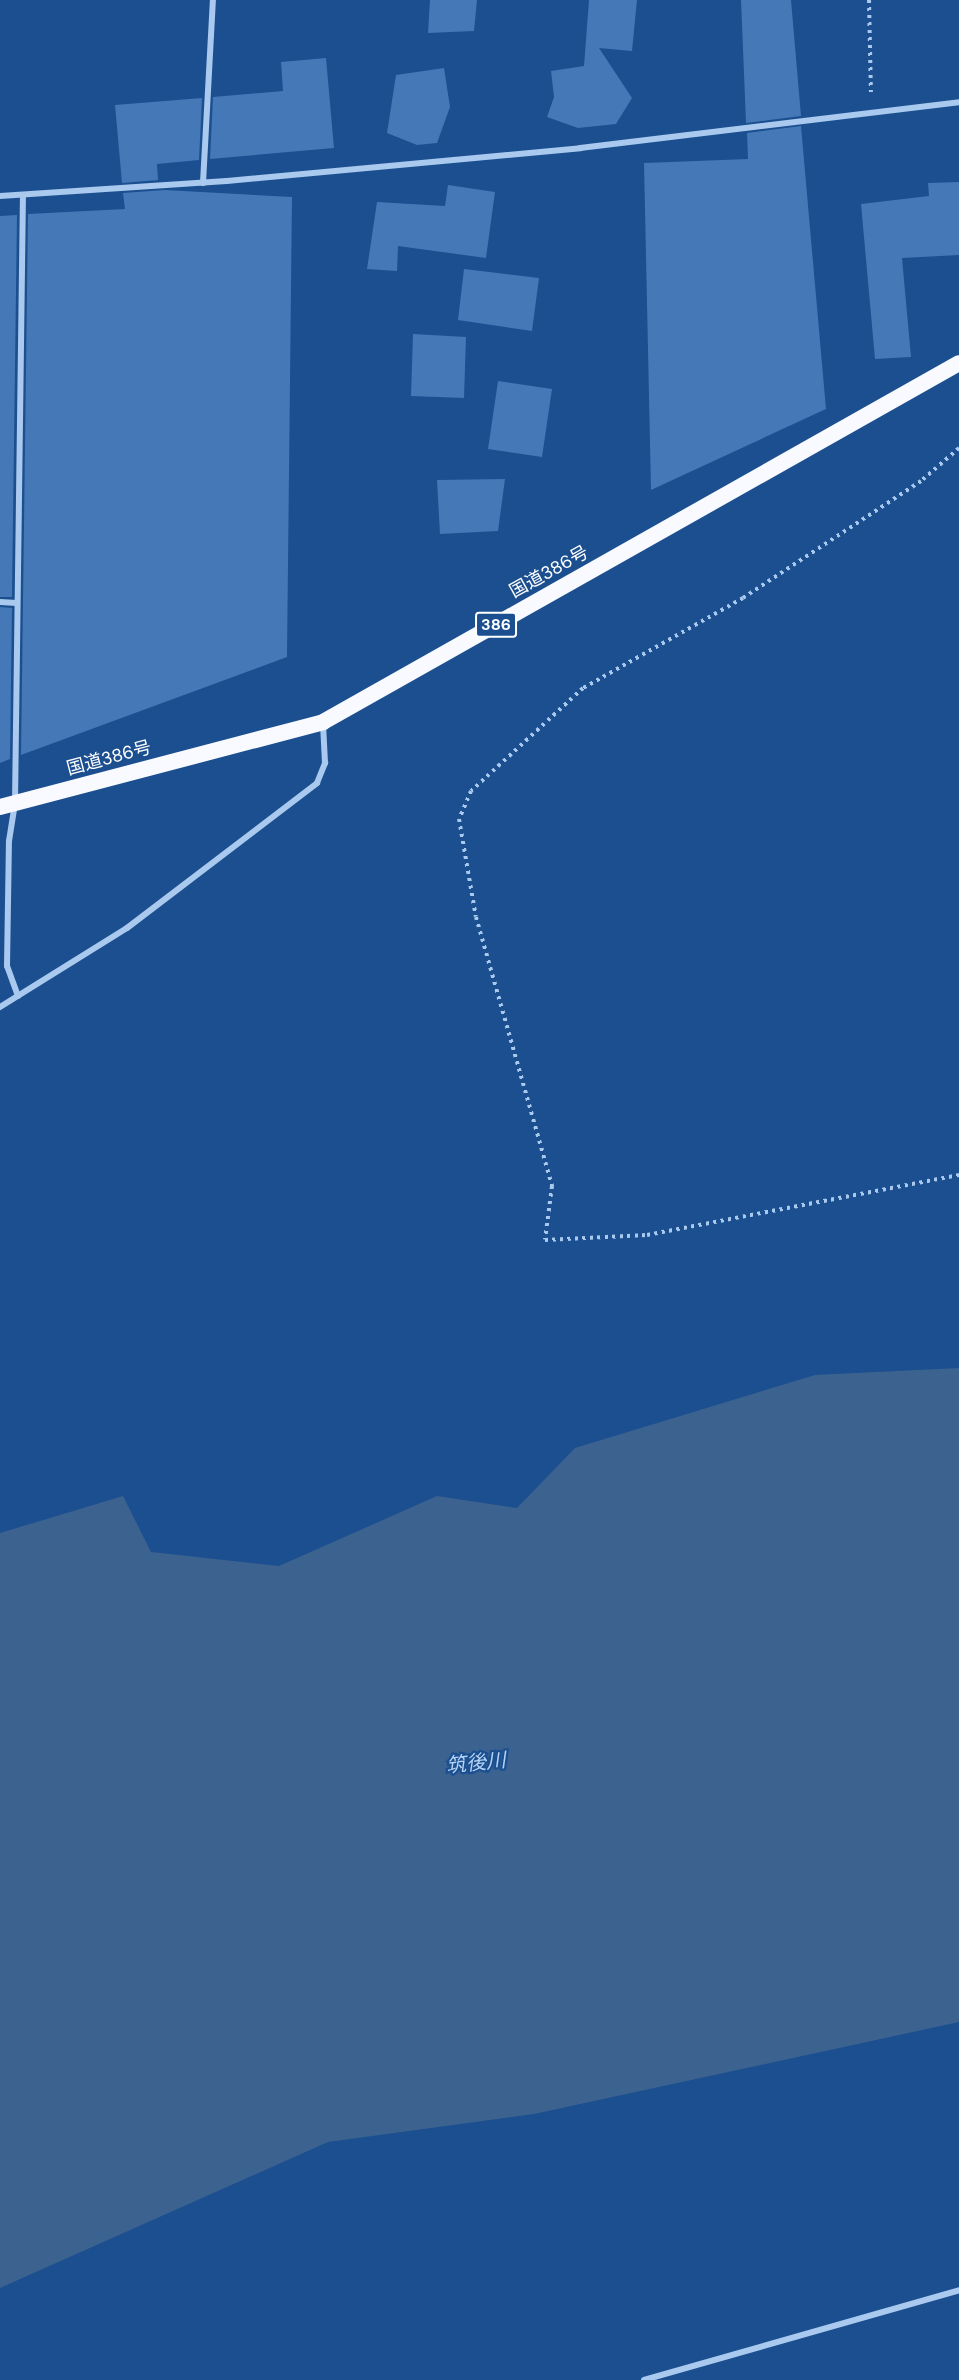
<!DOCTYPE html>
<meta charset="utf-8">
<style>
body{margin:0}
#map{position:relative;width:959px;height:2380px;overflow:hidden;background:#1b4f8f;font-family:"DM Sans","Noto Sans JP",sans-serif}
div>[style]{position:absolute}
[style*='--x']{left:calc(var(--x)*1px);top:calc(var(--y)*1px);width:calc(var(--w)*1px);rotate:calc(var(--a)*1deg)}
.water>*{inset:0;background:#3c6290}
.building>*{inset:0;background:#4478b7}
.path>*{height:4px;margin-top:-2px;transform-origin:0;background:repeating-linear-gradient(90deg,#a9c9ee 0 3px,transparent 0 7.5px)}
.minor>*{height:6px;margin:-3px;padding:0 3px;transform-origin:3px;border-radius:3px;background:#a9c9ee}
.trunk>*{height:16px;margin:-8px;padding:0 8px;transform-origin:8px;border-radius:8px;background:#f8faff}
span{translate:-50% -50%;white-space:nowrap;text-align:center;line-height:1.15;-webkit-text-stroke:4.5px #1b4f8f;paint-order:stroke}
.shield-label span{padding:2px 4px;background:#1b4f8f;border:2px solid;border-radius:4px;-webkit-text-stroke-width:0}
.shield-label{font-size:16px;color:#fff;font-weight:700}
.street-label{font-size:18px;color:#fff}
.water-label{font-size:20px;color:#b5d3f5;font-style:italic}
</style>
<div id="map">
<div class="water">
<div style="clip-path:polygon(959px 1368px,959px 2022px,534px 2114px,328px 2142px,0 2288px,0 1533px,123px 1496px,151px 1552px,279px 1566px,437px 1496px,517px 1508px,575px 1448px,815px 1375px)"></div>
</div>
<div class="building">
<div style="clip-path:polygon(430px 0,477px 0,474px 31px,428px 33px)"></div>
<div style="clip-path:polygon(589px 0,637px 0,632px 51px,599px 48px,632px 98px,616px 124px,578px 128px,547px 117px,554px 97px,551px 71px,584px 66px)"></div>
<div style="clip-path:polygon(741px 0,791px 0,801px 116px,746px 123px)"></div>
<div style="clip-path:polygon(326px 58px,334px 148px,210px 159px,213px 97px,283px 91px,281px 62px)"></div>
<div style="clip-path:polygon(444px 68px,450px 107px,437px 143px,417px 145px,387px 133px,396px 75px)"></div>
<div style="clip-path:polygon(202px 98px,199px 160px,157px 164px,158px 180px,122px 183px,115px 105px)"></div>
<div style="clip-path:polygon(801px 126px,826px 409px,651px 490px,644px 163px,748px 159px,747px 133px)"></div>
<div style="clip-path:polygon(959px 182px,959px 255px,902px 258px,911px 357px,875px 359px,861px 204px,929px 196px,928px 183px)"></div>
<div style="clip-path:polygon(448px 185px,495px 192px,486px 258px,398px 246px,397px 271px,367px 269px,377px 202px,445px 206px)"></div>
<div style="clip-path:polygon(165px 190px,292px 197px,287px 657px,21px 755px,28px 214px,125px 209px,123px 193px)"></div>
<div style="clip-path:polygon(17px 215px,12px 597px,0 597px,0 216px)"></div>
<div style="clip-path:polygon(464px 269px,539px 278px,532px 331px,458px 320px)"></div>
<div style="clip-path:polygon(413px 334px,466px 337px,464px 398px,411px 396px)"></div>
<div style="clip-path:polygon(498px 381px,552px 389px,542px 457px,488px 449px)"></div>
<div style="clip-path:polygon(505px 479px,498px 531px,440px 534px,437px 480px)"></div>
<div style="clip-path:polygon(0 607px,12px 608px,10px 759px,0 763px)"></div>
</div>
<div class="path">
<div style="--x:869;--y:0;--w:92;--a:88.8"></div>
<div style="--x:959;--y:448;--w:50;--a:139"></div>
<div style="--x:921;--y:481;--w:213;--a:146.7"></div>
<div style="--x:743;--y:598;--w:184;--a:150.6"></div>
<div style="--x:583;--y:688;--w:152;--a:137.4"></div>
<div style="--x:471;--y:791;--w:30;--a:113"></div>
<div style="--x:459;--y:819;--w:99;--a:80.2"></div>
<div style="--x:476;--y:917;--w:280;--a:74.2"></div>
<div style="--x:552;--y:1186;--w:54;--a:97.4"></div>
<div style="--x:545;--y:1240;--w:102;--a:-2.8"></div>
<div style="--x:647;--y:1235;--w:318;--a:-10.9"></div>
</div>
<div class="minor">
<div style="--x:203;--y:183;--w:183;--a:-86.9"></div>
<div style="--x:0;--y:196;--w:227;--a:-3.8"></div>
<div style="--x:227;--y:181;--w:355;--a:-5.3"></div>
<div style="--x:580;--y:148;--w:382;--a:-6.9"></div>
<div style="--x:0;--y:602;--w:17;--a:3"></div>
<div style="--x:18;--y:996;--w:32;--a:-110"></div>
<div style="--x:7;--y:966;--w:125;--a:-89.1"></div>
<div style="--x:9;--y:841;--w:38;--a:-81"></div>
<div style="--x:15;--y:803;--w:608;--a:-89.25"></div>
<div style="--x:0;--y:1007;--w:150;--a:-31.9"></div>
<div style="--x:127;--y:928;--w:239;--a:-37.3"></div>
<div style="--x:317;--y:783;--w:22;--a:-68"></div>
<div style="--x:325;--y:763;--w:40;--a:-92.9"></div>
<div style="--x:644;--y:2380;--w:328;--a:-15.9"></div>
</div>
<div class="trunk">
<div style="--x:0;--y:807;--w:334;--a:-14.7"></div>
<div style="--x:323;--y:722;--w:730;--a:-29.44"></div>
</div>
<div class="shield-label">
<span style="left:496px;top:625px">386</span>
</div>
<div class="street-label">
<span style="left:549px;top:572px;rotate:-29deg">国道386号</span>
<span style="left:109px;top:758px;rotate:-15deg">国道386号</span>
</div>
<div class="water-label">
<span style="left:476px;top:1763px;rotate:-6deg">筑後川</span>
</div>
</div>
